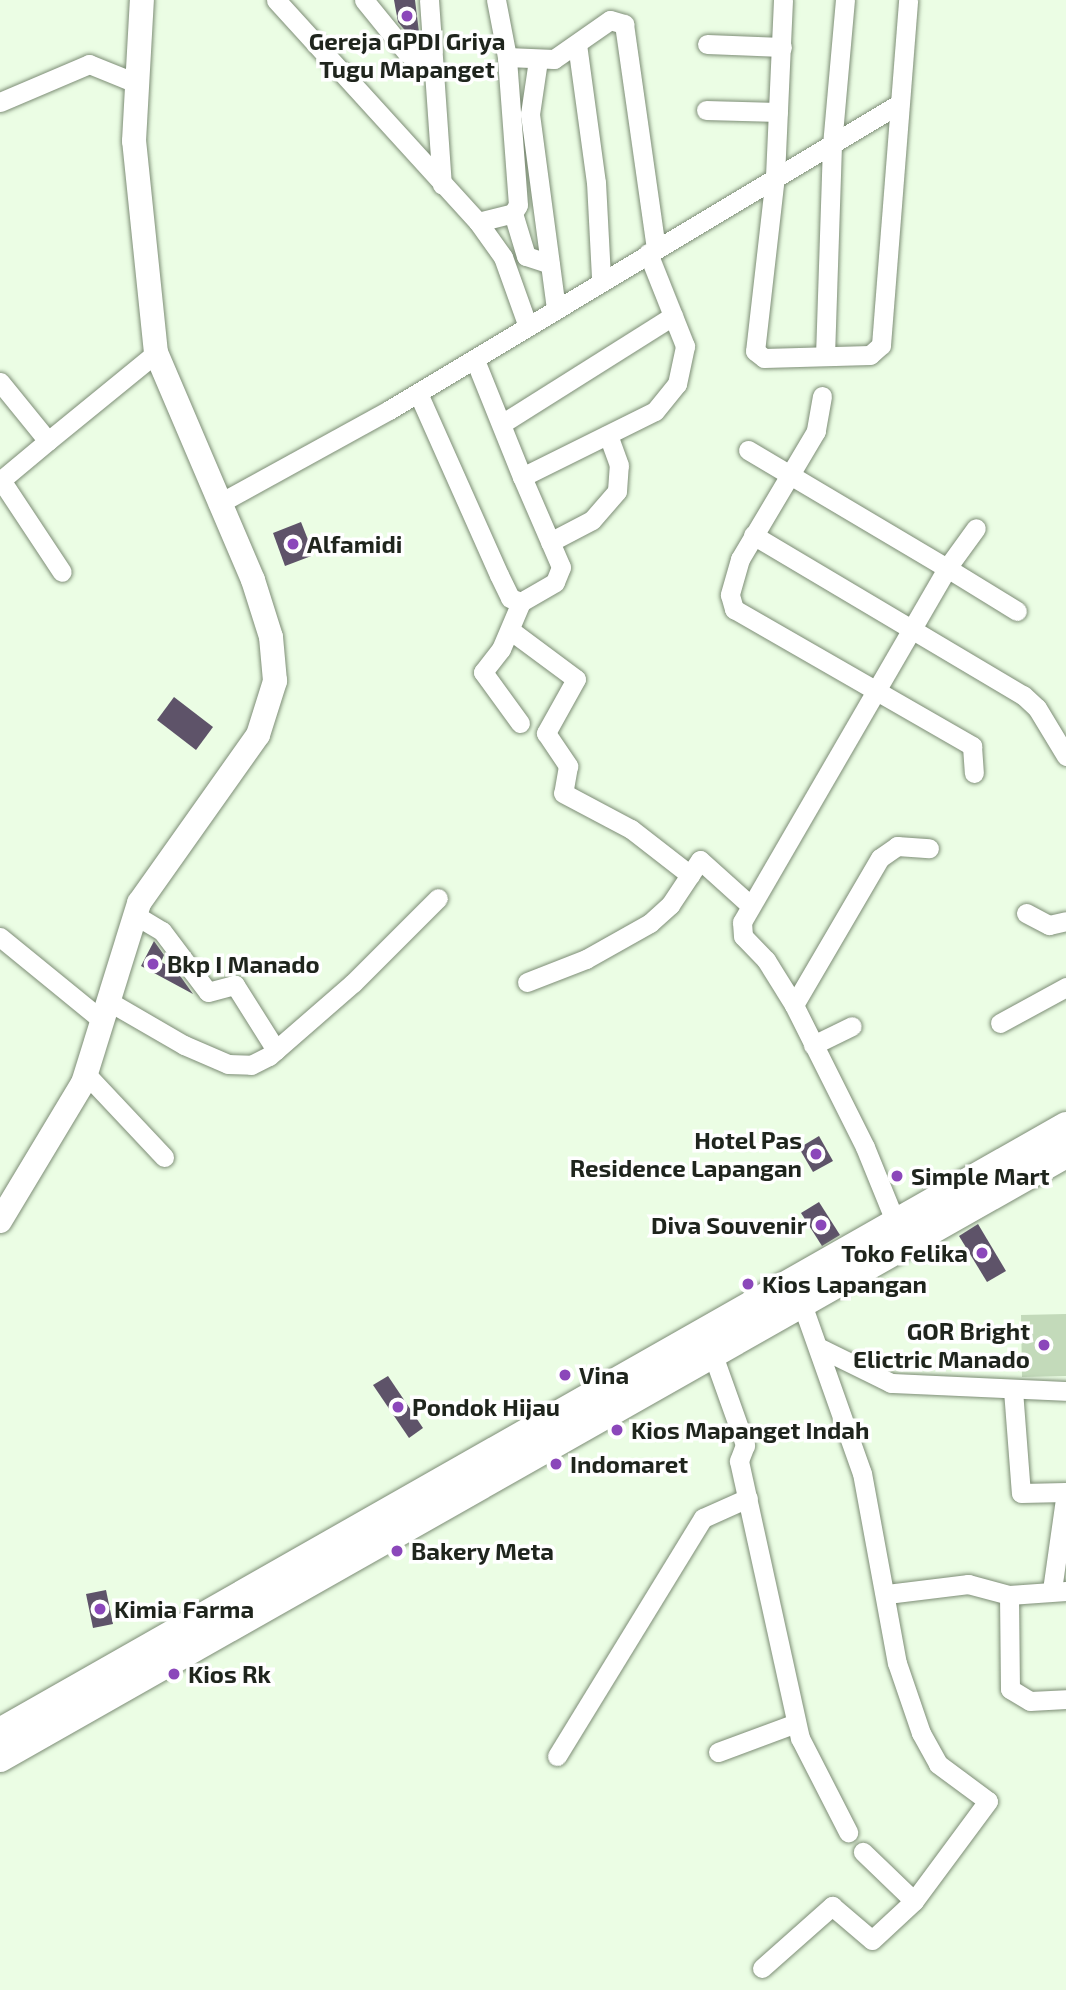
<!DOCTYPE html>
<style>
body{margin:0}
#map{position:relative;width:1066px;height:1990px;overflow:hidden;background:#ebfde4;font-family:"Exo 2",sans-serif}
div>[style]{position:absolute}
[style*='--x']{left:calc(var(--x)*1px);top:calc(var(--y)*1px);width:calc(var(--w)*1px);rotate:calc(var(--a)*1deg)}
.green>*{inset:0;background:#c3daba}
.building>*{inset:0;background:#5e5369}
.roads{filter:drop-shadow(0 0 2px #7d8d76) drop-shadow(0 0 2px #7d8d76)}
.minor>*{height:19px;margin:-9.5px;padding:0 9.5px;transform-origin:9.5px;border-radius:9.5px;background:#fff}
.major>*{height:24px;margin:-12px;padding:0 12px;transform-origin:12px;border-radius:12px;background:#fff}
.highway>*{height:28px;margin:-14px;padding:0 14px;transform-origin:14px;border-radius:14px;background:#fff}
.dots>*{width:19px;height:19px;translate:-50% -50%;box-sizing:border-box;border:4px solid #fff;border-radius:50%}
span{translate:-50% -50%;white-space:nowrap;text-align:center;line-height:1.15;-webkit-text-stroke:7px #fff;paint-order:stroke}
.poi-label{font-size:24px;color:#1f251d;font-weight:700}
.left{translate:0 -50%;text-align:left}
.right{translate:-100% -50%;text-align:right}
</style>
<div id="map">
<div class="green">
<div style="clip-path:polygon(1066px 1314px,1066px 1376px,1022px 1377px,1021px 1315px)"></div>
</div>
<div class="building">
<div style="clip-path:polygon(394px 0,415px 0,419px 32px,407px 33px,398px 22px)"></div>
<div style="clip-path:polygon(301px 522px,314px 555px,285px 566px,273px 533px)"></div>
<div style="clip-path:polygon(174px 697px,213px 727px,196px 750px,157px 720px)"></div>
<div style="clip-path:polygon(154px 941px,164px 955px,161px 962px,176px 970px,193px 994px,141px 966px)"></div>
<div style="clip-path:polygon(819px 1136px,833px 1161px,813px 1172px,799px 1148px)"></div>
<div style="clip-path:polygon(819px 1202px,840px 1235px,822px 1246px,801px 1213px)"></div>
<div style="clip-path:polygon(978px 1224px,1006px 1271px,987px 1282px,959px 1236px)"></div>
<div style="clip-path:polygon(388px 1376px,423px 1428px,409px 1438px,373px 1385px)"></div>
<div style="clip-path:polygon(106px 1590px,113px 1624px,93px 1628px,86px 1594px)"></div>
</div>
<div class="roads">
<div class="minor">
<div style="--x:276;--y:0;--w:300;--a:47.7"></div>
<div style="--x:478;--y:222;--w:43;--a:54.5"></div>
<div style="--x:503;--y:257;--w:74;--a:70.3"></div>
<div style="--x:364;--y:0;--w:68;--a:50.9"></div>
<div style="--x:407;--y:53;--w:33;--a:31"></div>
<div style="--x:429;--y:0;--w:185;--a:86"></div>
<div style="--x:783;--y:0;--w:176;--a:92.6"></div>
<div style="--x:775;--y:176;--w:176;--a:96.5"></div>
<div style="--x:755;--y:351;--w:11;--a:38"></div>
<div style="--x:764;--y:358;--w:106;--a:-1.6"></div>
<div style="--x:870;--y:355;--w:15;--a:-42"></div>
<div style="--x:881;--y:345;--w:346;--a:-85.5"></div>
<div style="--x:577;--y:44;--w:139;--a:82.2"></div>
<div style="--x:596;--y:182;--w:96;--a:87"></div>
<div style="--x:707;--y:44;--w:75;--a:2.3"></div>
<div style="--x:507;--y:57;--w:47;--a:2.4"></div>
<div style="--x:554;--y:59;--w:68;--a:-34.9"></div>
<div style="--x:610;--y:20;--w:15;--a:16"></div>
<div style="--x:624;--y:24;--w:226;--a:81.9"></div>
<div style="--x:538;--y:60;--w:55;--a:98.4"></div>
<div style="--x:530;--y:114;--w:197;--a:82.4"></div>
<div style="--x:0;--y:102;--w:97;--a:-23.1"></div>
<div style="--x:89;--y:64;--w:51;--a:22"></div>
<div style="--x:706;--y:110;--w:72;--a:1.6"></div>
<div style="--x:513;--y:213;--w:45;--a:73.2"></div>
<div style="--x:526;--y:256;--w:25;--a:18"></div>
<div style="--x:478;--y:222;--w:36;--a:-14"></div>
<div style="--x:513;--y:213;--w:9;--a:-58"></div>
<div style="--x:518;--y:205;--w:148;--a:-94.3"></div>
<div style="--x:507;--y:57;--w:58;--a:-100.9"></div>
<div style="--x:825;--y:356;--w:211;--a:-88.1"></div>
<div style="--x:832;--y:145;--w:146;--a:-84.9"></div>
<div style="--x:475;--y:360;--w:126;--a:68.1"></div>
<div style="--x:522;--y:477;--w:148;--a:-26.4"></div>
<div style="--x:655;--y:411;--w:35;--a:-51"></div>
<div style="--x:677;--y:384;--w:39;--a:-78"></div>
<div style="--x:685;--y:346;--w:100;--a:-111.7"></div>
<div style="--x:0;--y:382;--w:76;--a:50.9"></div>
<div style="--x:48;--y:441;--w:139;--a:-39.2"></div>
<div style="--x:418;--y:393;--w:199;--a:66"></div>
<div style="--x:499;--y:575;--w:25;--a:64"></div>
<div style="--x:510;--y:598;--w:12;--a:20"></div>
<div style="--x:521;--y:602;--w:39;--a:-30"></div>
<div style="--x:555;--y:582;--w:16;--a:-68"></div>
<div style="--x:561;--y:567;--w:98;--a:-113.4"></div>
<div style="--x:822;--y:396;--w:36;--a:100"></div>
<div style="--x:816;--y:431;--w:149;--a:120.7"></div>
<div style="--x:740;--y:559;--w:37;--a:106"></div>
<div style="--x:730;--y:595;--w:15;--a:74"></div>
<div style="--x:734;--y:609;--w:275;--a:29.9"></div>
<div style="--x:972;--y:746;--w:27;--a:86"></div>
<div style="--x:503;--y:423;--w:201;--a:-32.2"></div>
<div style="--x:748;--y:450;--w:231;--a:30.7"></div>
<div style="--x:947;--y:568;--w:49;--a:-54.1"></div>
<div style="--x:1;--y:480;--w:110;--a:56.5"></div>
<div style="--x:0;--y:481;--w:62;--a:-39.8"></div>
<div style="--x:218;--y:504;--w:195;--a:-28.8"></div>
<div style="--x:389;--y:410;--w:593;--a:-30.98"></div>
<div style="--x:753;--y:535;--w:314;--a:30.7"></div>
<div style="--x:1023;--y:695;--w:19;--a:43"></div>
<div style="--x:1037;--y:708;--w:56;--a:58.9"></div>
<div style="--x:550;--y:542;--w:47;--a:-27.6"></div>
<div style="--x:592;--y:520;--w:38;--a:-49"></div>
<div style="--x:617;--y:491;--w:26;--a:-86"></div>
<div style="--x:619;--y:465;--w:32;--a:-110"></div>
<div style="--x:510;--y:630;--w:82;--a:36.6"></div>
<div style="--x:576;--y:679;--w:62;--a:119.1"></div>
<div style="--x:546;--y:733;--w:40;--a:56"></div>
<div style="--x:568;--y:766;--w:27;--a:100"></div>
<div style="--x:563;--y:793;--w:77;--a:27.9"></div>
<div style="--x:631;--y:829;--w:75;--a:37.9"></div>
<div style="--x:520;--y:723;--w:63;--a:-126"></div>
<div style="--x:483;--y:672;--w:29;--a:-52"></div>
<div style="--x:501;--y:649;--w:51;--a:-66.9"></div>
<div style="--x:1026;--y:913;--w:26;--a:28"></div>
<div style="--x:1049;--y:925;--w:17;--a:-13"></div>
<div style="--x:135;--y:915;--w:31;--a:31"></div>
<div style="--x:162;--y:931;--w:76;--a:53"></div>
<div style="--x:208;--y:992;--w:28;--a:-15"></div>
<div style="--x:235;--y:985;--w:77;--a:57.8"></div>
<div style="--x:0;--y:937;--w:133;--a:39.2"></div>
<div style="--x:527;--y:982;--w:63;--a:-21.3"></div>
<div style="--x:586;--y:959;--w:73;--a:-29.4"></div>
<div style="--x:650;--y:923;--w:27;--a:-42"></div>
<div style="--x:670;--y:905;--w:54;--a:-56.3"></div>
<div style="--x:700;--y:860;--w:67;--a:42"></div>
<div style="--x:108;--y:1001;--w:88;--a:30.1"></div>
<div style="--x:184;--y:1045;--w:48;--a:23.4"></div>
<div style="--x:228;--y:1064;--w:23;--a:2"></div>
<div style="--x:251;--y:1065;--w:20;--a:-27"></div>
<div style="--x:269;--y:1056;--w:111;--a:-41"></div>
<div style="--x:353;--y:983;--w:120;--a:-45"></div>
<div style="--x:794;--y:1005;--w:170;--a:-59.7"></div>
<div style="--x:880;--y:858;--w:21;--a:-35"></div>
<div style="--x:897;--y:846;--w:32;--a:4"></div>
<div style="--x:1000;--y:1023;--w:75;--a:-28.6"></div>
<div style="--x:813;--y:1045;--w:43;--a:-26"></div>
<div style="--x:86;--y:1074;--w:114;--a:46.8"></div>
<div style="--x:895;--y:1221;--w:80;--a:-112.1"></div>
<div style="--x:865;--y:1147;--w:159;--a:-116.6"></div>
<div style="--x:794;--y:1005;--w:53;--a:-121.9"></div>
<div style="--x:766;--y:960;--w:33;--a:-134"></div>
<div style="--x:743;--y:936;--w:14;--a:-94"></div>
<div style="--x:742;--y:922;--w:409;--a:-59.9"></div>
<div style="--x:947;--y:568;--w:82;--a:31.6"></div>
<div style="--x:802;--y:1304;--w:179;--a:70.5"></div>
<div style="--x:862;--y:1473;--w:193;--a:79.6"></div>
<div style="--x:897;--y:1663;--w:74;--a:71.1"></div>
<div style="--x:921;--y:1733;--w:35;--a:61"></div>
<div style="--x:938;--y:1764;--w:62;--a:36.5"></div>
<div style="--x:988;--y:1801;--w:124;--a:126.5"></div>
<div style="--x:914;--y:1901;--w:71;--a:-136.1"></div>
<div style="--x:822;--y:1349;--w:77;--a:26.2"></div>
<div style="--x:891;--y:1383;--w:175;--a:2.6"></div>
<div style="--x:713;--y:1355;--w:96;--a:70.4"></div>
<div style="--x:745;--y:1445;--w:17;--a:111"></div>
<div style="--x:739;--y:1461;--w:284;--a:77.6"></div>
<div style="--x:800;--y:1738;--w:106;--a:62.9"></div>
<div style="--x:1013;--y:1390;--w:103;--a:85.6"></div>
<div style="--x:1021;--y:1493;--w:45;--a:-1.3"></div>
<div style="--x:1052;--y:1590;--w:99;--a:-81.9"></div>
<div style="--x:887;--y:1594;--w:82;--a:-7"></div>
<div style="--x:968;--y:1584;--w:42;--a:15"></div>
<div style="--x:1009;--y:1595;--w:57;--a:-4"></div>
<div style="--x:1009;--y:1595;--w:94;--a:89.4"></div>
<div style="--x:1010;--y:1689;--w:23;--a:31"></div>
<div style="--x:1030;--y:1701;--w:36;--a:-3"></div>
<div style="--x:718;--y:1752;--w:83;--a:-20.4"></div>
<div style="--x:557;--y:1756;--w:279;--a:-58.5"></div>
<div style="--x:703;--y:1518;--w:49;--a:-24"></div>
<div style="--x:762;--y:1968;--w:94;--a:-41.5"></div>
<div style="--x:832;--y:1906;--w:52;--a:40.4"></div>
<div style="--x:872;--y:1940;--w:57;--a:-42.9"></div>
</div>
<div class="major">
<div style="--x:0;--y:1221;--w:161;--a:-59"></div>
<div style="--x:83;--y:1083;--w:189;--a:-72.7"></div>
<div style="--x:139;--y:903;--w:206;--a:-54.7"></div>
<div style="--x:258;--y:735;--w:57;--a:-72.5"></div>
<div style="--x:275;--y:681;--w:44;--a:-95.2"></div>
<div style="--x:271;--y:637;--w:60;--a:-107.5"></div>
<div style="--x:253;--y:580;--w:247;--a:-113.1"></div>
<div style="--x:156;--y:353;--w:213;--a:-95.9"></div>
<div style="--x:134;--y:141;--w:141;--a:-86.8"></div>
</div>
<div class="highway">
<div style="--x:0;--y:1732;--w:1226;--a:-29.62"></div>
<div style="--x:0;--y:1758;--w:1225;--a:-29.54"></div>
</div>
</div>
<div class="dots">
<div style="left:407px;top:16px;background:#8b47ba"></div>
<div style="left:293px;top:544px;background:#8b47ba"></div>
<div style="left:153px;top:964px;background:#8b47ba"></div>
<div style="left:816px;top:1154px;background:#8b47ba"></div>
<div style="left:897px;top:1176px;background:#8b47ba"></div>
<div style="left:821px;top:1225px;background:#8b47ba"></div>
<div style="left:982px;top:1253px;background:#8b47ba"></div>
<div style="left:748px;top:1284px;background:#8b47ba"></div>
<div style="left:1044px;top:1345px;background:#8b47ba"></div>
<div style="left:565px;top:1375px;background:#8b47ba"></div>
<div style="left:398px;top:1407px;background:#8b47ba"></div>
<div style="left:617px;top:1430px;background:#8b47ba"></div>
<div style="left:556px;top:1464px;background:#8b47ba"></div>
<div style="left:397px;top:1551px;background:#8b47ba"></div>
<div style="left:100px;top:1609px;background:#8b47ba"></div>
<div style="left:174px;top:1674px;background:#8b47ba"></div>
</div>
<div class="poi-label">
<span style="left:407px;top:55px">Gereja GPDI Griya<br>Tugu Mapanget</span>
<span class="left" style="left:307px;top:544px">Alfamidi</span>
<span class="left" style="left:167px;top:964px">Bkp I Manado</span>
<span class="right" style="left:802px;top:1154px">Hotel Pas<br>Residence Lapangan</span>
<span class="left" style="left:911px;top:1176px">Simple Mart</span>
<span class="right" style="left:807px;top:1225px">Diva Souvenir</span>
<span class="right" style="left:968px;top:1253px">Toko Felika</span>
<span class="left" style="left:762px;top:1284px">Kios Lapangan</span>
<span class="right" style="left:1030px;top:1345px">GOR Bright<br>Elictric Manado</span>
<span class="left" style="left:579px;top:1375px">Vina</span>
<span class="left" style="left:412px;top:1407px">Pondok Hijau</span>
<span class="left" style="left:631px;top:1430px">Kios Mapanget Indah</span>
<span class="left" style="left:570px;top:1464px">Indomaret</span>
<span class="left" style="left:411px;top:1551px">Bakery Meta</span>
<span class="left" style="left:114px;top:1609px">Kimia Farma</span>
<span class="left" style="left:188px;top:1674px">Kios Rk</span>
</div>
</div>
